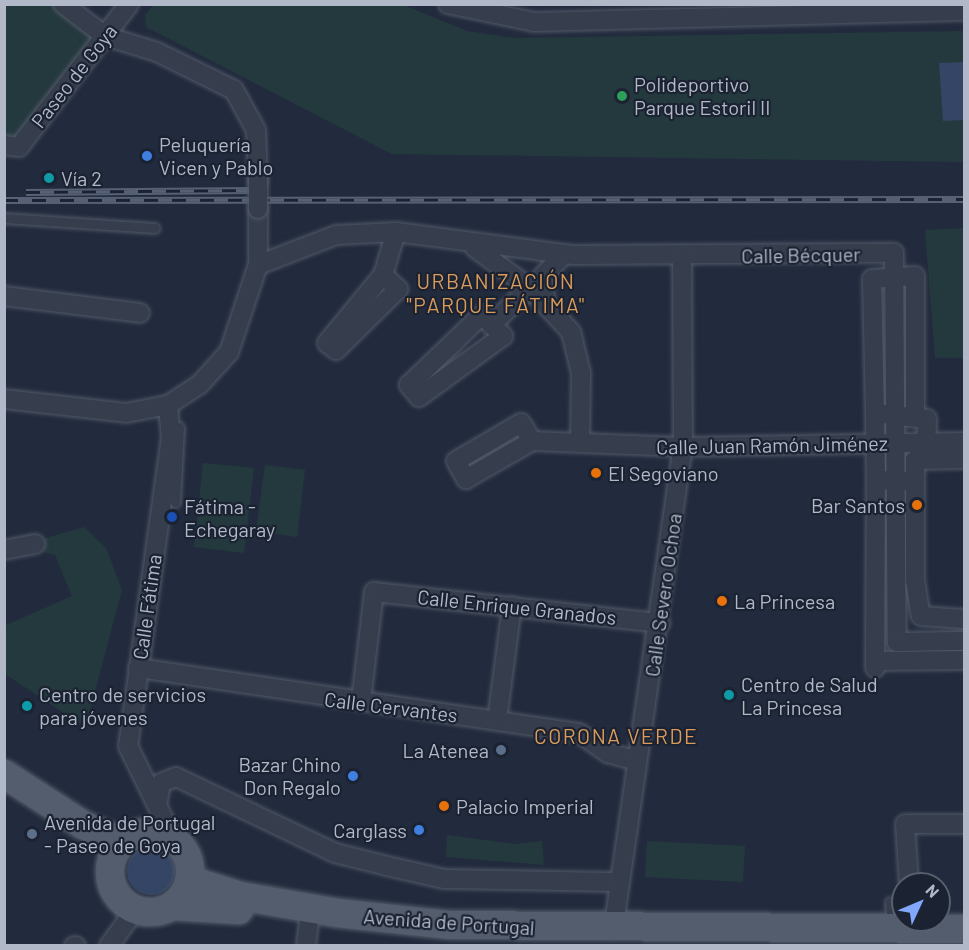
<!DOCTYPE html>
<meta charset="utf-8">
<style>
body{margin:0}
#map{position:relative;width:969px;height:950px;overflow:hidden;background:#222b3d;font-family:Barlow,sans-serif}
div>[style]{position:absolute}
[style*='--x']{left:calc(var(--x)*1px);top:calc(var(--y)*1px);width:calc(var(--w)*1px);rotate:calc(var(--a)*1deg)}
.green>*{inset:0;background:#24393e}
.water>*{inset:0;background:#344565}
.round{border-radius:50%}
.roads{filter:drop-shadow(0 0 2px #515968) drop-shadow(0 0 2px #515968)}
.lane>*{height:9px;margin:-4.5px;padding:0 4.5px;transform-origin:4.5px;border-radius:4.5px;background:#363e4d}
.street>*{height:18px;margin:-9px;padding:0 9px;transform-origin:9px;border-radius:9px;background:#363e4d}
.primary>*{height:28px;margin:-14px;padding:0 14px;transform-origin:14px;border-radius:14px;background:#545d6d}
.primary>.ring{margin:-14px;padding:0;box-sizing:content-box;background:none;border:28px solid #545d6d;border-radius:50%}
.rail>*{height:7px;margin-top:-3.5px;transform-origin:0;background:repeating-linear-gradient(90deg,#1b2332 0 14px,#576175 0 28px);box-sizing:border-box;border-block:2px solid #576175}
.bridges{filter:drop-shadow(0 0 2px #515968) drop-shadow(0 0 2px #515968)}
.street-bridge>*{height:18px;margin:-9px;padding:0 9px;transform-origin:9px;border-radius:9px;background:#363e4d}
.dots>*{width:16px;height:16px;translate:-50% -50%;box-sizing:border-box;border:3px solid #1b2332;border-radius:50%}
span{translate:-50% -50%;white-space:nowrap;text-align:center;line-height:1.15;-webkit-text-stroke:4.5px #1b2332;paint-order:stroke}
.street-label{font-size:20px;color:#b1b9c9}
.poi-label{font-size:20px;color:#b1b9c9}
.left{translate:0 -50%;text-align:left}
.right{translate:-100% -50%;text-align:right}
.neighbourhood-label{font-size:21px;color:#da9b5b;letter-spacing:1.5px}
.frame{position:absolute;inset:0;border:6px solid #b1b9c9;pointer-events:none}
.north{position:absolute;left:891px;top:872px;width:60px;height:60px;box-sizing:border-box;background:#1b2332;border:2px solid #575f6e;border-radius:50%;rotate:46deg;font-size:16px;font-weight:700;line-height:24px;text-align:center;color:#b1b9c9}
.north::after{content:'';display:block;margin:auto;width:21px;height:27px;background:#82a8fd;clip-path:polygon(50% 0,100% 100%,50% 72%,0 100%)}
</style>
<div id="map">
<div class="green">
<div style="clip-path:polygon(154px 4px,401px 4px,467px 31px,514px 38px,964px 31px,964px 162px,392px 154px,146px 27px,145px 15px)"></div>
<div style="clip-path:polygon(5px 5px,52px 5px,94px 39px,15px 139px,5px 135px)"></div>
<div style="clip-path:polygon(964px 228px,964px 358px,935px 358px,925px 230px)"></div>
<div style="clip-path:polygon(203px 463px,254px 468px,244px 553px,194px 547px)"></div>
<div style="clip-path:polygon(265px 465px,305px 470px,297px 537px,256px 531px)"></div>
<div style="clip-path:polygon(84px 527px,106px 548px,122px 590px,87px 721px,79px 723px,5px 674px,4px 626px,72px 596px,55px 555px,43px 552px,43px 539px)"></div>
<div style="clip-path:polygon(447px 835px,515px 844px,542px 841px,544px 865px,446px 857px)"></div>
<div style="clip-path:polygon(647px 841px,745px 846px,743px 882px,645px 877px)"></div>
</div>
<div class="water">
<div style="clip-path:polygon(964px 62px,964px 120px,943px 121px,939px 63px)"></div>
<div class="round" style="left:127px;top:847px;width:48px;height:48px"></div>
</div>
<div class="roads">
<div class="lane">
<div style="--x:4;--y:218;--w:151;--a:3.8"></div>
<div style="--x:175;--y:502;--w:75;--a:-86.9"></div>
<div style="--x:890;--y:902;--w:22;--a:85"></div>
</div>
<div class="street">
<div style="--x:63;--y:4;--w:53;--a:37.3"></div>
<div style="--x:105;--y:36;--w:54;--a:17.1"></div>
<div style="--x:157;--y:52;--w:86;--a:26.3"></div>
<div style="--x:234;--y:90;--w:46;--a:61.2"></div>
<div style="--x:256;--y:130;--w:50;--a:87.7"></div>
<div style="--x:448;--y:4;--w:88;--a:11.8"></div>
<div style="--x:534;--y:22;--w:430;--a:-1.5"></div>
<div style="--x:4;--y:145;--w:15;--a:8"></div>
<div style="--x:19;--y:147;--w:180;--a:-52.4"></div>
<div style="--x:475;--y:248;--w:68;--a:36"></div>
<div style="--x:530;--y:288;--w:60;--a:47"></div>
<div style="--x:571;--y:332;--w:42;--a:76.3"></div>
<div style="--x:581;--y:373;--w:70;--a:90.8"></div>
<div style="--x:258;--y:265;--w:84;--a:-21"></div>
<div style="--x:336;--y:235;--w:60;--a:-2.9"></div>
<div style="--x:396;--y:232;--w:179;--a:7.4"></div>
<div style="--x:574;--y:255;--w:320;--a:-0.4"></div>
<div style="--x:894;--y:253;--w:389;--a:89.6"></div>
<div style="--x:897;--y:642;--w:67;--a:-0.9"></div>
<div style="--x:383;--y:275;--w:21;--a:43"></div>
<div style="--x:398;--y:289;--w:87;--a:135.5"></div>
<div style="--x:336;--y:350;--w:11;--a:-142"></div>
<div style="--x:327;--y:343;--w:88;--a:-50.5"></div>
<div style="--x:383;--y:275;--w:45;--a:-73.2"></div>
<div style="--x:4;--y:296;--w:137;--a:7.1"></div>
<div style="--x:546;--y:304;--w:27;--a:-98"></div>
<div style="--x:542;--y:277;--w:32;--a:-46"></div>
<div style="--x:482;--y:315;--w:30;--a:45"></div>
<div style="--x:503;--y:336;--w:104;--a:144"></div>
<div style="--x:419;--y:397;--w:16;--a:-130"></div>
<div style="--x:409;--y:385;--w:101;--a:-43.8"></div>
<div style="--x:491;--y:325;--w:54;--a:-43.5"></div>
<div style="--x:4;--y:399;--w:123;--a:6.5"></div>
<div style="--x:126;--y:413;--w:43;--a:-10.8"></div>
<div style="--x:168;--y:405;--w:38;--a:-33"></div>
<div style="--x:200;--y:384;--w:43;--a:-47.8"></div>
<div style="--x:229;--y:352;--w:92;--a:-71.6"></div>
<div style="--x:258;--y:265;--w:56;--a:-90"></div>
<div style="--x:168;--y:405;--w:32;--a:85"></div>
<div style="--x:171;--y:437;--w:312;--a:97.9"></div>
<div style="--x:128;--y:746;--w:102;--a:63.9"></div>
<div style="--x:875;--y:413;--w:134;--a:-91.3"></div>
<div style="--x:872;--y:279;--w:43;--a:-4"></div>
<div style="--x:915;--y:276;--w:138;--a:90"></div>
<div style="--x:532;--y:441;--w:21;--a:-121"></div>
<div style="--x:521;--y:423;--w:75;--a:149.7"></div>
<div style="--x:456;--y:461;--w:21;--a:61"></div>
<div style="--x:466;--y:479;--w:76;--a:-29.9"></div>
<div style="--x:532;--y:441;--w:151;--a:2.3"></div>
<div style="--x:683;--y:447;--w:281;--a:-1"></div>
<div style="--x:964;--y:459;--w:49;--a:178.8"></div>
<div style="--x:915;--y:460;--w:120;--a:90"></div>
<div style="--x:915;--y:580;--w:36;--a:81"></div>
<div style="--x:921;--y:616;--w:43;--a:4"></div>
<div style="--x:876;--y:480;--w:67;--a:-90.9"></div>
<div style="--x:875;--y:413;--w:52;--a:6.6"></div>
<div style="--x:927;--y:419;--w:36;--a:92"></div>
<div style="--x:4;--y:550;--w:32;--a:-11"></div>
<div style="--x:875;--y:661;--w:181;--a:-89.7"></div>
<div style="--x:876;--y:480;--w:33;--a:2"></div>
<div style="--x:138;--y:668;--w:446;--a:8.4"></div>
<div style="--x:579;--y:733;--w:35;--a:35"></div>
<div style="--x:608;--y:753;--w:30;--a:15"></div>
<div style="--x:875;--y:668;--w:7;--a:-90"></div>
<div style="--x:875;--y:661;--w:89;--a:-0.6"></div>
<div style="--x:361;--y:701;--w:110;--a:-83.2"></div>
<div style="--x:374;--y:592;--w:288;--a:6.2"></div>
<div style="--x:497;--y:721;--w:116;--a:-82.6"></div>
<div style="--x:158;--y:801;--w:18;--a:-81"></div>
<div style="--x:161;--y:783;--w:16;--a:-22"></div>
<div style="--x:176;--y:777;--w:176;--a:25.5"></div>
<div style="--x:335;--y:853;--w:54;--a:14"></div>
<div style="--x:387;--y:866;--w:58;--a:12.8"></div>
<div style="--x:444;--y:879;--w:175;--a:1"></div>
<div style="--x:905;--y:824;--w:60;--a:86.2"></div>
<div style="--x:909;--y:824;--w:55;--a:0"></div>
<div style="--x:613;--y:931;--w:489;--a:-81.8"></div>
<div style="--x:683;--y:447;--w:191;--a:-90.3"></div>
<div style="--x:74;--y:946;--w:2;--a:0"></div>
<div style="--x:109;--y:946;--w:44;--a:-54.2"></div>
<div style="--x:306;--y:946;--w:23;--a:-83"></div>
</div>
<div class="primary">
<div style="--x:4;--y:774;--w:94;--a:32.8"></div>
<div style="--x:83;--y:825;--w:43;--a:23.6"></div>
<div class="ring" style="left:110px;top:832px;width:52px;height:52px"></div>
<div style="--x:190;--y:880;--w:52;--a:17.7"></div>
<div style="--x:240;--y:896;--w:98;--a:9.9"></div>
<div style="--x:337;--y:913;--w:114;--a:6.1"></div>
<div style="--x:450;--y:925;--w:514;--a:0.45"></div>
<div style="--x:172;--y:906;--w:67;--a:3.4"></div>
</div>
</div>
<div class="rail">
<div style="--x:26;--y:192;--w:228;--a:-0.5"></div>
<div style="--x:4;--y:200;--w:960;--a:-0.06"></div>
</div>
<div class="bridges">
<div class="street-bridge">
<div style="--x:258;--y:209;--w:29;--a:-90"></div>
</div>
</div>
<div class="dots">
<div style="left:622px;top:96px;background:#2e9e5b"></div>
<div style="left:147px;top:156px;background:#3f7fe0"></div>
<div style="left:49px;top:178px;background:#0f9aa8"></div>
<div style="left:596px;top:473px;background:#e8710a"></div>
<div style="left:917px;top:505px;background:#e8710a"></div>
<div style="left:172px;top:517px;background:#1a4fb4"></div>
<div style="left:722px;top:601px;background:#e8710a"></div>
<div style="left:729px;top:695px;background:#0f9aa8"></div>
<div style="left:27px;top:706px;background:#0f9aa8"></div>
<div style="left:501px;top:750px;background:#5c6f8a"></div>
<div style="left:353px;top:776px;background:#3f7fe0"></div>
<div style="left:444px;top:806px;background:#e8710a"></div>
<div style="left:419px;top:830px;background:#3f7fe0"></div>
<div style="left:32px;top:834px;background:#5c6f8a"></div>
</div>
<div class="street-label">
<span style="left:74px;top:76px;rotate:-52deg">Paseo de Goya</span>
<span style="left:801px;top:255px;rotate:-1deg">Calle Bécquer</span>
<span style="left:772px;top:445px;rotate:-1deg">Calle Juan Ramón Jiménez</span>
<span style="left:663px;top:595px;rotate:-82deg">Calle Severo Ochoa</span>
<span style="left:147px;top:607px;rotate:-82deg">Calle Fátima</span>
<span style="left:517px;top:607px;rotate:6deg">Calle Enrique Granados</span>
<span style="left:391px;top:707px;rotate:7deg">Calle Cervantes</span>
<span style="left:449px;top:922px;rotate:4deg">Avenida de Portugal</span>
</div>
<div class="poi-label">
<span class="left" style="left:634px;top:96px">Polideportivo<br>Parque Estoril II</span>
<span class="left" style="left:159px;top:156px">Peluquería<br>Vicen y Pablo</span>
<span class="left" style="left:61px;top:178px">Vía 2</span>
<span class="left" style="left:608px;top:473px">El Segoviano</span>
<span class="right" style="left:905px;top:505px">Bar Santos</span>
<span class="left" style="left:184px;top:518px">Fátima -<br>Echegaray</span>
<span class="left" style="left:734px;top:601px">La Princesa</span>
<span class="left" style="left:741px;top:696px">Centro de Salud<br>La Princesa</span>
<span class="left" style="left:39px;top:706px">Centro de servicios<br>para jóvenes</span>
<span class="right" style="left:489px;top:750px">La Atenea</span>
<span class="right" style="left:341px;top:776px">Bazar Chino<br>Don Regalo</span>
<span class="left" style="left:456px;top:806px">Palacio Imperial</span>
<span class="left" style="left:44px;top:834px">Avenida de Portugal<br>- Paseo de Goya</span>
<span class="right" style="left:407px;top:830px">Carglass</span>
</div>
<div class="neighbourhood-label">
<span style="left:496px;top:293px">URBANIZACIÓN<br>"PARQUE FÁTIMA"</span>
<span style="left:616px;top:736px">CORONA VERDE</span>
</div>
<div class="frame"></div>
<div class="north">N</div>
</div>
